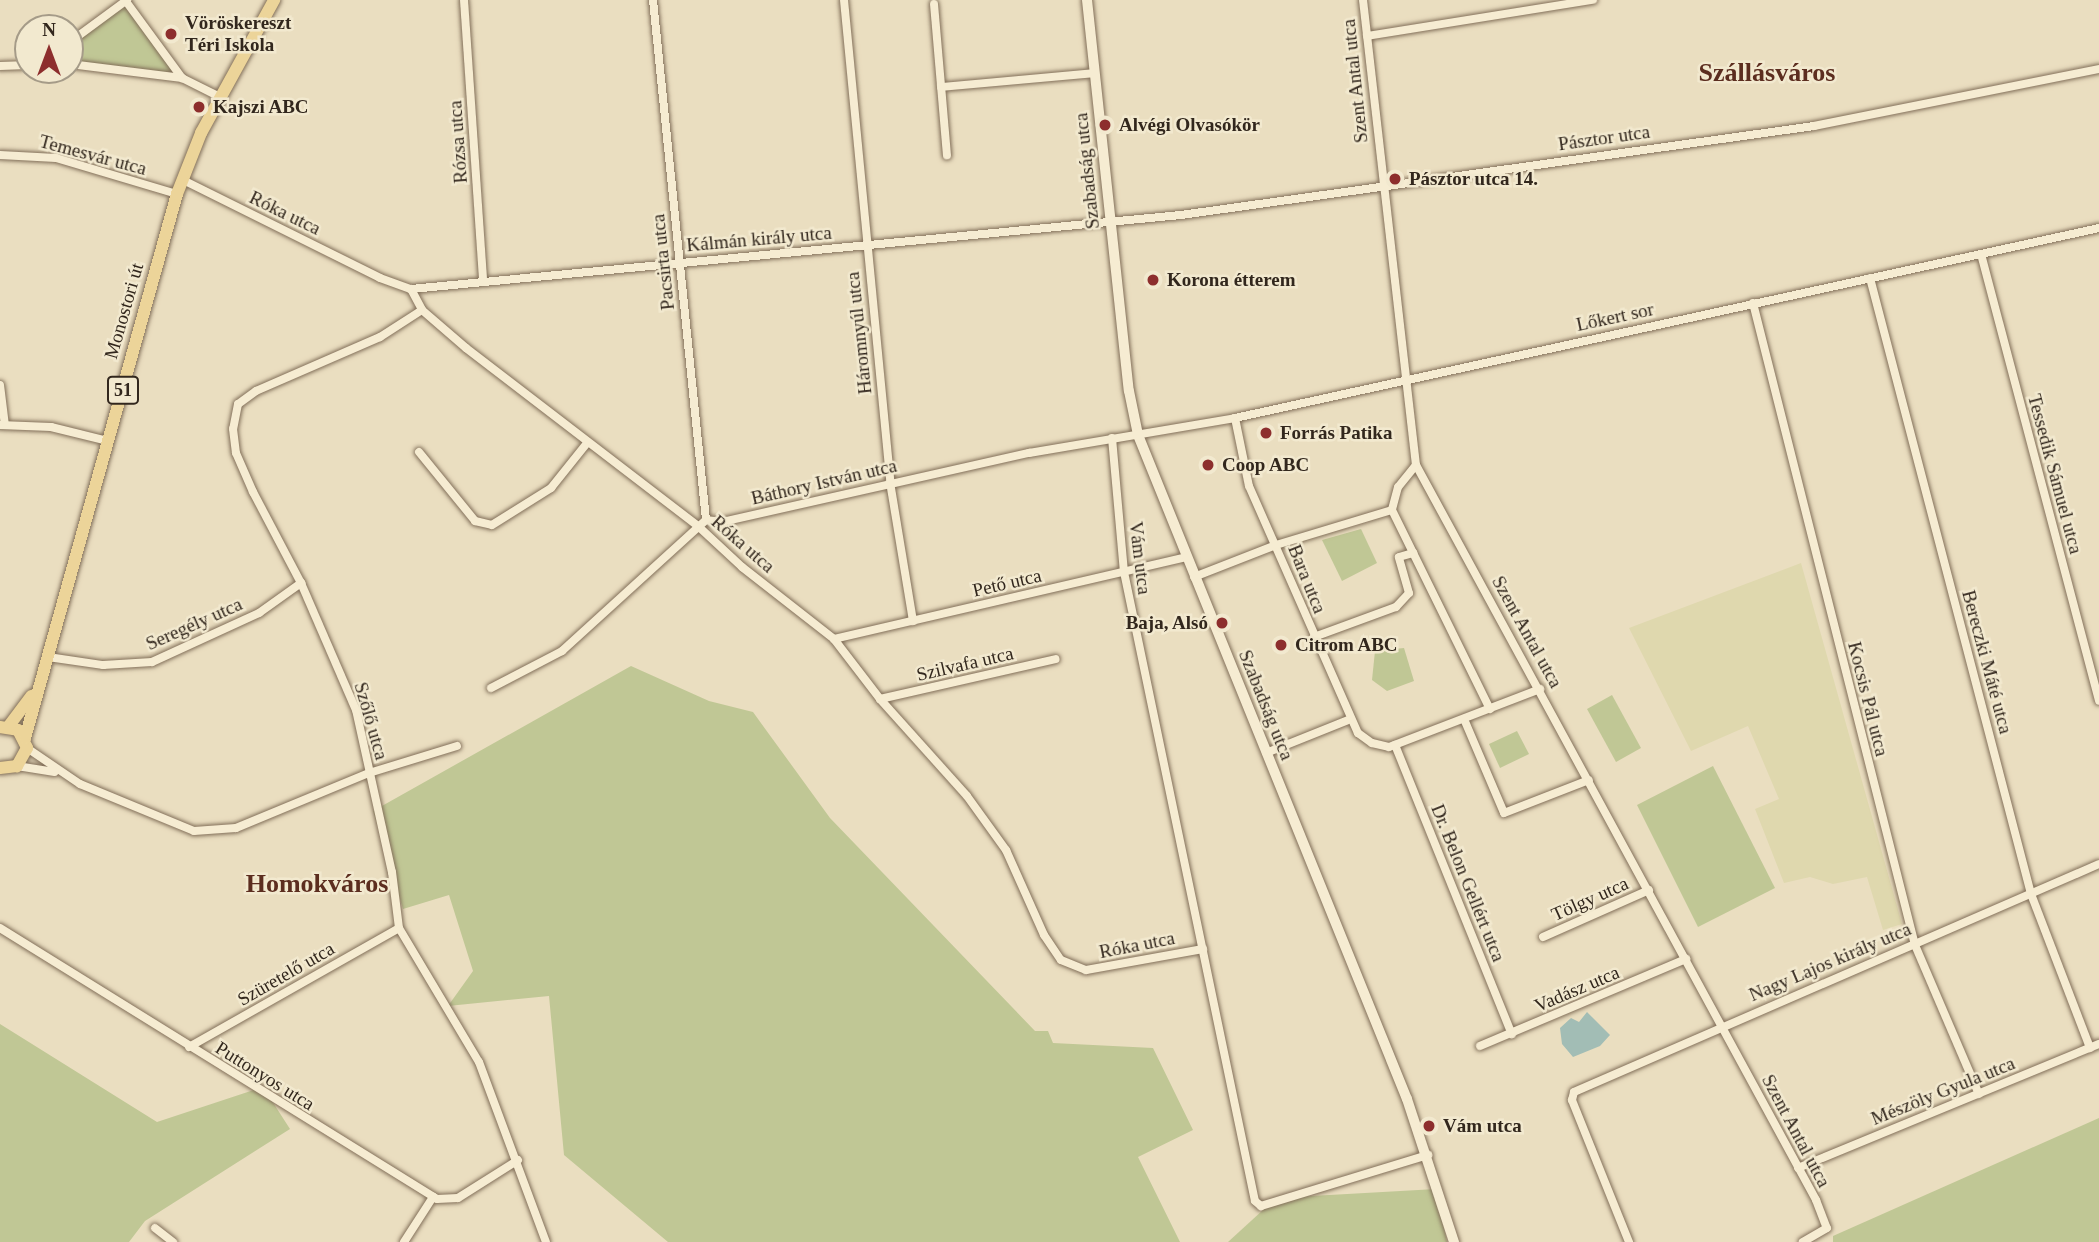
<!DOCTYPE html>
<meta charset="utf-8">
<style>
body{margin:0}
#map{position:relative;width:2099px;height:1242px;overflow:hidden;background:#eadec0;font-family:Georgia,serif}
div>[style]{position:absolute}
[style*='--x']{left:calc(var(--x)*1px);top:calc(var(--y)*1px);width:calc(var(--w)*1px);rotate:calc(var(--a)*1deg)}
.farmland>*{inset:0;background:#dfd8ae}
.green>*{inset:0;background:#c0c795}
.water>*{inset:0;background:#a2bdb5}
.roads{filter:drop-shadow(0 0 2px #826f59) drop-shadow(0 0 2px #826f59)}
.street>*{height:8px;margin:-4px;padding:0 4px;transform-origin:4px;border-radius:4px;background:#f6ecd2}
.secondary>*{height:10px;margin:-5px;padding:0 5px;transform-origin:5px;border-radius:5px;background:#f6ecd2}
.primary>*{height:12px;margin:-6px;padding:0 6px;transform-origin:6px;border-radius:6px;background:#ecd499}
.dots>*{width:19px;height:19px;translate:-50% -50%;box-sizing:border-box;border:4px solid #f2e9cf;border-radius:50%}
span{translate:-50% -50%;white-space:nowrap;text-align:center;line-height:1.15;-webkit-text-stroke:5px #f2e9cf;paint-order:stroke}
.shield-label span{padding:2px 5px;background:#f2e9cf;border:2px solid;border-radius:5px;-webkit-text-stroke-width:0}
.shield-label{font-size:18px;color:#32271d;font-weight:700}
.poi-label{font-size:19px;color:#32271d;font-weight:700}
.left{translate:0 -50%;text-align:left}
.right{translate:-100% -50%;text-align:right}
.street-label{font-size:19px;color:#32271d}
.district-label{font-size:26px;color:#5c2d1f;font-weight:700}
.north{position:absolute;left:14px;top:14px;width:70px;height:70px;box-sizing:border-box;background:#f2e9cf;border:2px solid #a59b88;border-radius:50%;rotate:0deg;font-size:19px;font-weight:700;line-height:28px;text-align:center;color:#32271d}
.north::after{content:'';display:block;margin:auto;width:24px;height:32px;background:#8d2e2d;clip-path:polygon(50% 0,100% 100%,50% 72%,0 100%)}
</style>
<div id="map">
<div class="farmland">
<div style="clip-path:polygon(1801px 563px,1902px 924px,1883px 930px,1867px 877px,1833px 884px,1810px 877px,1784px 883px,1755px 809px,1779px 799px,1748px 726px,1691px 751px,1629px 628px)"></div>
</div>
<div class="green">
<div style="clip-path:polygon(125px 7px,174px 73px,70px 64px,70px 42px,79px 33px)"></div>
<div style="clip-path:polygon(1361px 529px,1377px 563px,1342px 581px,1322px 540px)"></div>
<div style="clip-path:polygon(1404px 648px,1414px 681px,1387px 691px,1372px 680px,1375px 651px)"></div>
<div style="clip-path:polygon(631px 666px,709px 701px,753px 712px,830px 818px,1035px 1031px,1048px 1031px,1053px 1043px,1153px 1048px,1193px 1130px,1138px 1157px,1180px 1242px,668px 1242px,564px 1155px,549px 996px,448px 1006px,473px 971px,449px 895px,403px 909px,373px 811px)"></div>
<div style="clip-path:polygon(1612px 695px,1641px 748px,1616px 762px,1587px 709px)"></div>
<div style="clip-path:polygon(1517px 731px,1529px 754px,1500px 768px,1489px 744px)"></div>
<div style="clip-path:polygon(1713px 766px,1775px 888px,1698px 927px,1637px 805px)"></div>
<div style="clip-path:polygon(0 1024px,157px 1122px,263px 1087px,290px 1129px,145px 1221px,129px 1242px,0 1242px)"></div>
<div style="clip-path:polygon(2099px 1118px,2099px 1242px,1833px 1242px,1833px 1236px)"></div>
<div style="clip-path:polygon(1436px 1189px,1447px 1242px,1228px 1242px,1276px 1198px)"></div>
</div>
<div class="water">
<div style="clip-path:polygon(1587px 1012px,1610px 1035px,1600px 1046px,1573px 1057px,1562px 1044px,1560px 1028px,1571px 1018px,1579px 1022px)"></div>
</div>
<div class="roads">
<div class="street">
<div style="--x:125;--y:0;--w:97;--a:53.8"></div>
<div style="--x:464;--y:0;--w:282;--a:86.1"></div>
<div style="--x:653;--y:0;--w:523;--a:84.18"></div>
<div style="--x:844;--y:0;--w:484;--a:84.5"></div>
<div style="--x:890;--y:482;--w:141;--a:80.6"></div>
<div style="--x:1363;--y:0;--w:468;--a:83.5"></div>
<div style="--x:1416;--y:465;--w:837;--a:61.44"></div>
<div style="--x:1816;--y:1200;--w:30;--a:69"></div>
<div style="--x:1827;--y:1228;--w:28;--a:150"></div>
<div style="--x:934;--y:4;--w:152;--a:85.1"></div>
<div style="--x:1367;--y:36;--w:229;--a:-9.1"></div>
<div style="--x:70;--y:42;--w:71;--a:-36.4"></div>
<div style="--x:70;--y:64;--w:113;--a:7.1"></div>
<div style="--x:182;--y:78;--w:45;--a:26.6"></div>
<div style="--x:0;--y:66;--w:28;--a:-2"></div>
<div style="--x:941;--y:87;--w:154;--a:-5.2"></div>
<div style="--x:0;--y:155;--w:56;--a:3.1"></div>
<div style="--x:56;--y:158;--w:126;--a:16.6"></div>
<div style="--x:183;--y:180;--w:220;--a:26.4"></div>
<div style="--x:380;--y:278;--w:33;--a:20"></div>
<div style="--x:411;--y:289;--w:24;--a:62"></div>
<div style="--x:422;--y:310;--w:58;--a:40.8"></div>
<div style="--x:466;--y:348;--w:294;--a:37.5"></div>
<div style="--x:699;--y:527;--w:59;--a:42.9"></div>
<div style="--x:742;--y:567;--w:117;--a:38"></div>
<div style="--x:834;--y:639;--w:76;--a:52.5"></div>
<div style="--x:880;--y:699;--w:130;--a:48.1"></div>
<div style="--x:967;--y:796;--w:67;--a:54.2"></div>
<div style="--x:1006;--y:850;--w:93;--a:65.9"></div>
<div style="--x:1044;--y:935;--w:30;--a:56"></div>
<div style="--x:1061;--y:960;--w:27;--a:22"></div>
<div style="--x:1086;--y:970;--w:119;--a:-10.2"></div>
<div style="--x:1981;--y:254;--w:462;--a:75.2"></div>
<div style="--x:1870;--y:278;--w:637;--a:75.35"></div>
<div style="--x:2031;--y:894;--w:165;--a:69"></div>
<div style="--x:411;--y:289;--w:774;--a:-5.49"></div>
<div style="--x:1181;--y:215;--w:639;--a:-8"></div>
<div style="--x:1814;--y:126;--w:291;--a:-11.3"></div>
<div style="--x:1753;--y:303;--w:662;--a:75.84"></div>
<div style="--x:1915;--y:945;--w:162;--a:66.8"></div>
<div style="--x:422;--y:310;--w:50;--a:147.3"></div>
<div style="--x:380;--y:337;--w:135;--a:156.5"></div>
<div style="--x:256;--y:391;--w:22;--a:144"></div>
<div style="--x:238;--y:404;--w:25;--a:101"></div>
<div style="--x:233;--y:429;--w:24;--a:83"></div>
<div style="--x:236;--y:453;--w:43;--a:66.4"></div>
<div style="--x:253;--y:492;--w:103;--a:62.2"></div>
<div style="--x:301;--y:583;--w:138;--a:66.6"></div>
<div style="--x:356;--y:710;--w:166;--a:77.5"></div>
<div style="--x:392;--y:872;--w:56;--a:82.9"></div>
<div style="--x:399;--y:928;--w:156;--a:59.2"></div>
<div style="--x:479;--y:1062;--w:192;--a:69.6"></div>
<div style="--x:0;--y:385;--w:39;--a:83"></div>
<div style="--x:1235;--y:418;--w:69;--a:78.4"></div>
<div style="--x:1249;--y:486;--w:270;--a:66.2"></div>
<div style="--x:1358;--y:733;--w:17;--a:36"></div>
<div style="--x:1372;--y:743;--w:17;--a:13"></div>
<div style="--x:1389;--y:747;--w:162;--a:-21"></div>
<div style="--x:0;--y:425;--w:51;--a:2.2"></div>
<div style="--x:51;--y:427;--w:59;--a:13.8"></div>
<div style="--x:1112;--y:438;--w:135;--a:84.9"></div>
<div style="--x:1124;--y:572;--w:642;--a:78.24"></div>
<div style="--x:1255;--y:1201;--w:8;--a:40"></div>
<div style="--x:1261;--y:1206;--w:175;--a:-17"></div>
<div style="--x:419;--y:452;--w:89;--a:50.9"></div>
<div style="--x:475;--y:521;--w:17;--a:13"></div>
<div style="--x:492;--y:525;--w:70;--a:-32.1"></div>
<div style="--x:551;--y:488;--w:58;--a:-51.3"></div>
<div style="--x:1416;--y:465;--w:28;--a:129"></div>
<div style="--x:1398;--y:487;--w:24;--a:105"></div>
<div style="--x:1392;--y:510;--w:222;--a:63.8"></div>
<div style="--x:1194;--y:577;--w:88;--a:-21.3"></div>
<div style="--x:1276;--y:545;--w:121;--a:-16.8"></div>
<div style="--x:1314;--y:637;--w:87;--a:-20.1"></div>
<div style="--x:1396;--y:607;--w:19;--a:-47"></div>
<div style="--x:1409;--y:593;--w:37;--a:-106"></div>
<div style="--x:1399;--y:557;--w:15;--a:-16"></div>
<div style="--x:834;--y:639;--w:361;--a:-13.1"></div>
<div style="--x:48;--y:657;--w:56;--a:8.3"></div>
<div style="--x:103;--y:665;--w:49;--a:-3.5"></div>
<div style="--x:152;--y:662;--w:118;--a:-24.6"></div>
<div style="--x:259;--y:613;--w:52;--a:-35.5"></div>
<div style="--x:491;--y:688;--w:80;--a:-27.5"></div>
<div style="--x:562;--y:651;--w:195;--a:-42.3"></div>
<div style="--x:706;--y:520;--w:16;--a:7"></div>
<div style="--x:722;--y:522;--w:315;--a:-12.7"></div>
<div style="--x:1029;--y:453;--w:209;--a:-9.6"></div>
<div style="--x:1235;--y:418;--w:885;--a:-12.4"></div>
<div style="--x:880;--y:699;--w:180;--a:-12.8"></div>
<div style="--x:1464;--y:719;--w:102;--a:66.9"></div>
<div style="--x:1504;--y:813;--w:91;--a:-21.2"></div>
<div style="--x:1395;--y:745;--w:312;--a:68"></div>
<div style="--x:27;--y:748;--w:64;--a:34.2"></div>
<div style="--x:80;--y:784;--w:123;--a:22.4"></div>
<div style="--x:194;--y:831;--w:42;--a:-4.1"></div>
<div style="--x:236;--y:828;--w:144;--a:-22.5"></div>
<div style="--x:369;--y:773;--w:92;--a:-17.1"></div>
<div style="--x:1266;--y:753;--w:88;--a:-21.9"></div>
<div style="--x:17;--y:766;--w:38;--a:9"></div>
<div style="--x:0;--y:928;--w:514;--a:31.8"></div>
<div style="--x:437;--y:1199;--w:21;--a:-3"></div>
<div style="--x:458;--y:1198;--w:71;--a:-32.3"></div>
<div style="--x:1543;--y:937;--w:116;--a:-23.9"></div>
<div style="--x:1480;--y:1046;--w:224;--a:-22.9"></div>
<div style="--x:189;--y:1047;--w:241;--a:-29.5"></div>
<div style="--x:1798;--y:1168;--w:326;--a:-22.4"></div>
<div style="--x:155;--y:1228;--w:23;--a:38"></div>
<div style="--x:404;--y:1242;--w:54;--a:-57.2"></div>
<div style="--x:1629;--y:1242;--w:153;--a:-111.9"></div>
<div style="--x:1572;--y:1100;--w:8;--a:-76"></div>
<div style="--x:1574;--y:1092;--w:572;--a:-23.47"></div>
</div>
<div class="secondary">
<div style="--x:1087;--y:0;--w:393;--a:83.9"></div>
<div style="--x:1129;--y:391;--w:45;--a:78.4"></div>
<div style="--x:1138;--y:435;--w:716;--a:67.95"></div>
<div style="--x:1407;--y:1099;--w:151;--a:71.8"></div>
</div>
<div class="primary">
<div style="--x:0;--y:727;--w:18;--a:9"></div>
<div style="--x:18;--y:730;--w:20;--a:63"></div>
<div style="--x:27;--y:748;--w:21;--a:119"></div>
<div style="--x:17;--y:766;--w:17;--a:173"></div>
<div style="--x:8;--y:727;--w:39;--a:-53"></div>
<div style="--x:25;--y:738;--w:565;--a:-74.39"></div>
<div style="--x:177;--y:194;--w:66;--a:-68.5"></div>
<div style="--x:201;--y:133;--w:152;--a:-61.2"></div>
</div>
</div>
<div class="dots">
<div style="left:171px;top:34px;background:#8d2e2d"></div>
<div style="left:199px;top:107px;background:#8d2e2d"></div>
<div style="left:1105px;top:125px;background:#8d2e2d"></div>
<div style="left:1395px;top:179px;background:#8d2e2d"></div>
<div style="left:1153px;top:280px;background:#8d2e2d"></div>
<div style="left:1266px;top:433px;background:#8d2e2d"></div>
<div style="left:1208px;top:465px;background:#8d2e2d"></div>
<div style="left:1222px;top:623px;background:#8d2e2d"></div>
<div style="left:1281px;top:645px;background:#8d2e2d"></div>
<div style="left:1429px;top:1126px;background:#8d2e2d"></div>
</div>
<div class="shield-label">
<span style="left:123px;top:390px">51</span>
</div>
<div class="poi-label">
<span class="left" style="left:185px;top:34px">Vöröskereszt<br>Téri Iskola</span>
<span class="left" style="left:213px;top:107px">Kajszi ABC</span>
<span class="left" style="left:1119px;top:125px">Alvégi Olvasókör</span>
<span class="left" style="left:1409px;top:179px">Pásztor utca 14.</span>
<span class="left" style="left:1167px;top:280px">Korona étterem</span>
<span class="left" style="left:1280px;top:433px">Forrás Patika</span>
<span class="left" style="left:1222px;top:465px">Coop ABC</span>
<span class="right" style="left:1208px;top:623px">Baja, Alsó</span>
<span class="left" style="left:1295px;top:645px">Citrom ABC</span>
<span class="left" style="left:1443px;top:1126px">Vám utca</span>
</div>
<div class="street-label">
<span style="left:1355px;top:81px;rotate:-96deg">Szent Antal utca</span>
<span style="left:1604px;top:138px;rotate:-8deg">Pásztor utca</span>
<span style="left:458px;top:142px;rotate:-94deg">Rózsa utca</span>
<span style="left:93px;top:155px;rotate:15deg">Temesvár utca</span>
<span style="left:1087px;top:171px;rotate:-96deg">Szabadság utca</span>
<span style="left:285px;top:213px;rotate:26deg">Róka utca</span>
<span style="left:759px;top:239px;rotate:-5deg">Kálmán király utca</span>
<span style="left:663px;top:262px;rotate:-96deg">Pacsirta utca</span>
<span style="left:124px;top:311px;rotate:-74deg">Monostori út</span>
<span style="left:1615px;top:317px;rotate:-12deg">Lőkert sor</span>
<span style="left:859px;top:333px;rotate:-96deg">Háromnyúl utca</span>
<span style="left:2055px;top:474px;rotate:75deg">Tessedik Sámuel utca</span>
<span style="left:824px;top:482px;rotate:-13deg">Báthory István utca</span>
<span style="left:743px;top:544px;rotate:41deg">Róka utca</span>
<span style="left:1140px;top:558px;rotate:83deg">Vám utca</span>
<span style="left:1307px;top:579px;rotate:68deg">Bara utca</span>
<span style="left:1007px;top:583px;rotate:-13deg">Pető utca</span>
<span style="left:194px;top:624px;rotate:-24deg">Seregély utca</span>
<span style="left:1527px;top:632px;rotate:61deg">Szent Antal utca</span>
<span style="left:1987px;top:662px;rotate:75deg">Bereczki Máté utca</span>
<span style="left:965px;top:664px;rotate:-13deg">Szilvafa utca</span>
<span style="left:1868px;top:699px;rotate:76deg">Kocsis Pál utca</span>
<span style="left:1266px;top:705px;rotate:68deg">Szabadság utca</span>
<span style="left:371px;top:721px;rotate:74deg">Szőlő utca</span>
<span style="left:1468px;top:883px;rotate:68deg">Dr. Belon Gellért utca</span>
<span style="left:1590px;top:899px;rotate:-24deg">Tölgy utca</span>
<span style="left:1137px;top:945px;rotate:-11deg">Róka utca</span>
<span style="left:1830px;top:962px;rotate:-23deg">Nagy Lajos király utca</span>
<span style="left:286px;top:974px;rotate:-30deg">Szüretelő utca</span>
<span style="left:1577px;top:989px;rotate:-23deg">Vadász utca</span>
<span style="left:265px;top:1076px;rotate:32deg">Puttonyos utca</span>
<span style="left:1943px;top:1091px;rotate:-22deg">Mészöly Gyula utca</span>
<span style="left:1796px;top:1131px;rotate:62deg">Szent Antal utca</span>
</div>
<div class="district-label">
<span style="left:1767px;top:73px">Szállásváros</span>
<span style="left:317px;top:884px">Homokváros</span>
</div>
<div class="north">N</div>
</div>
